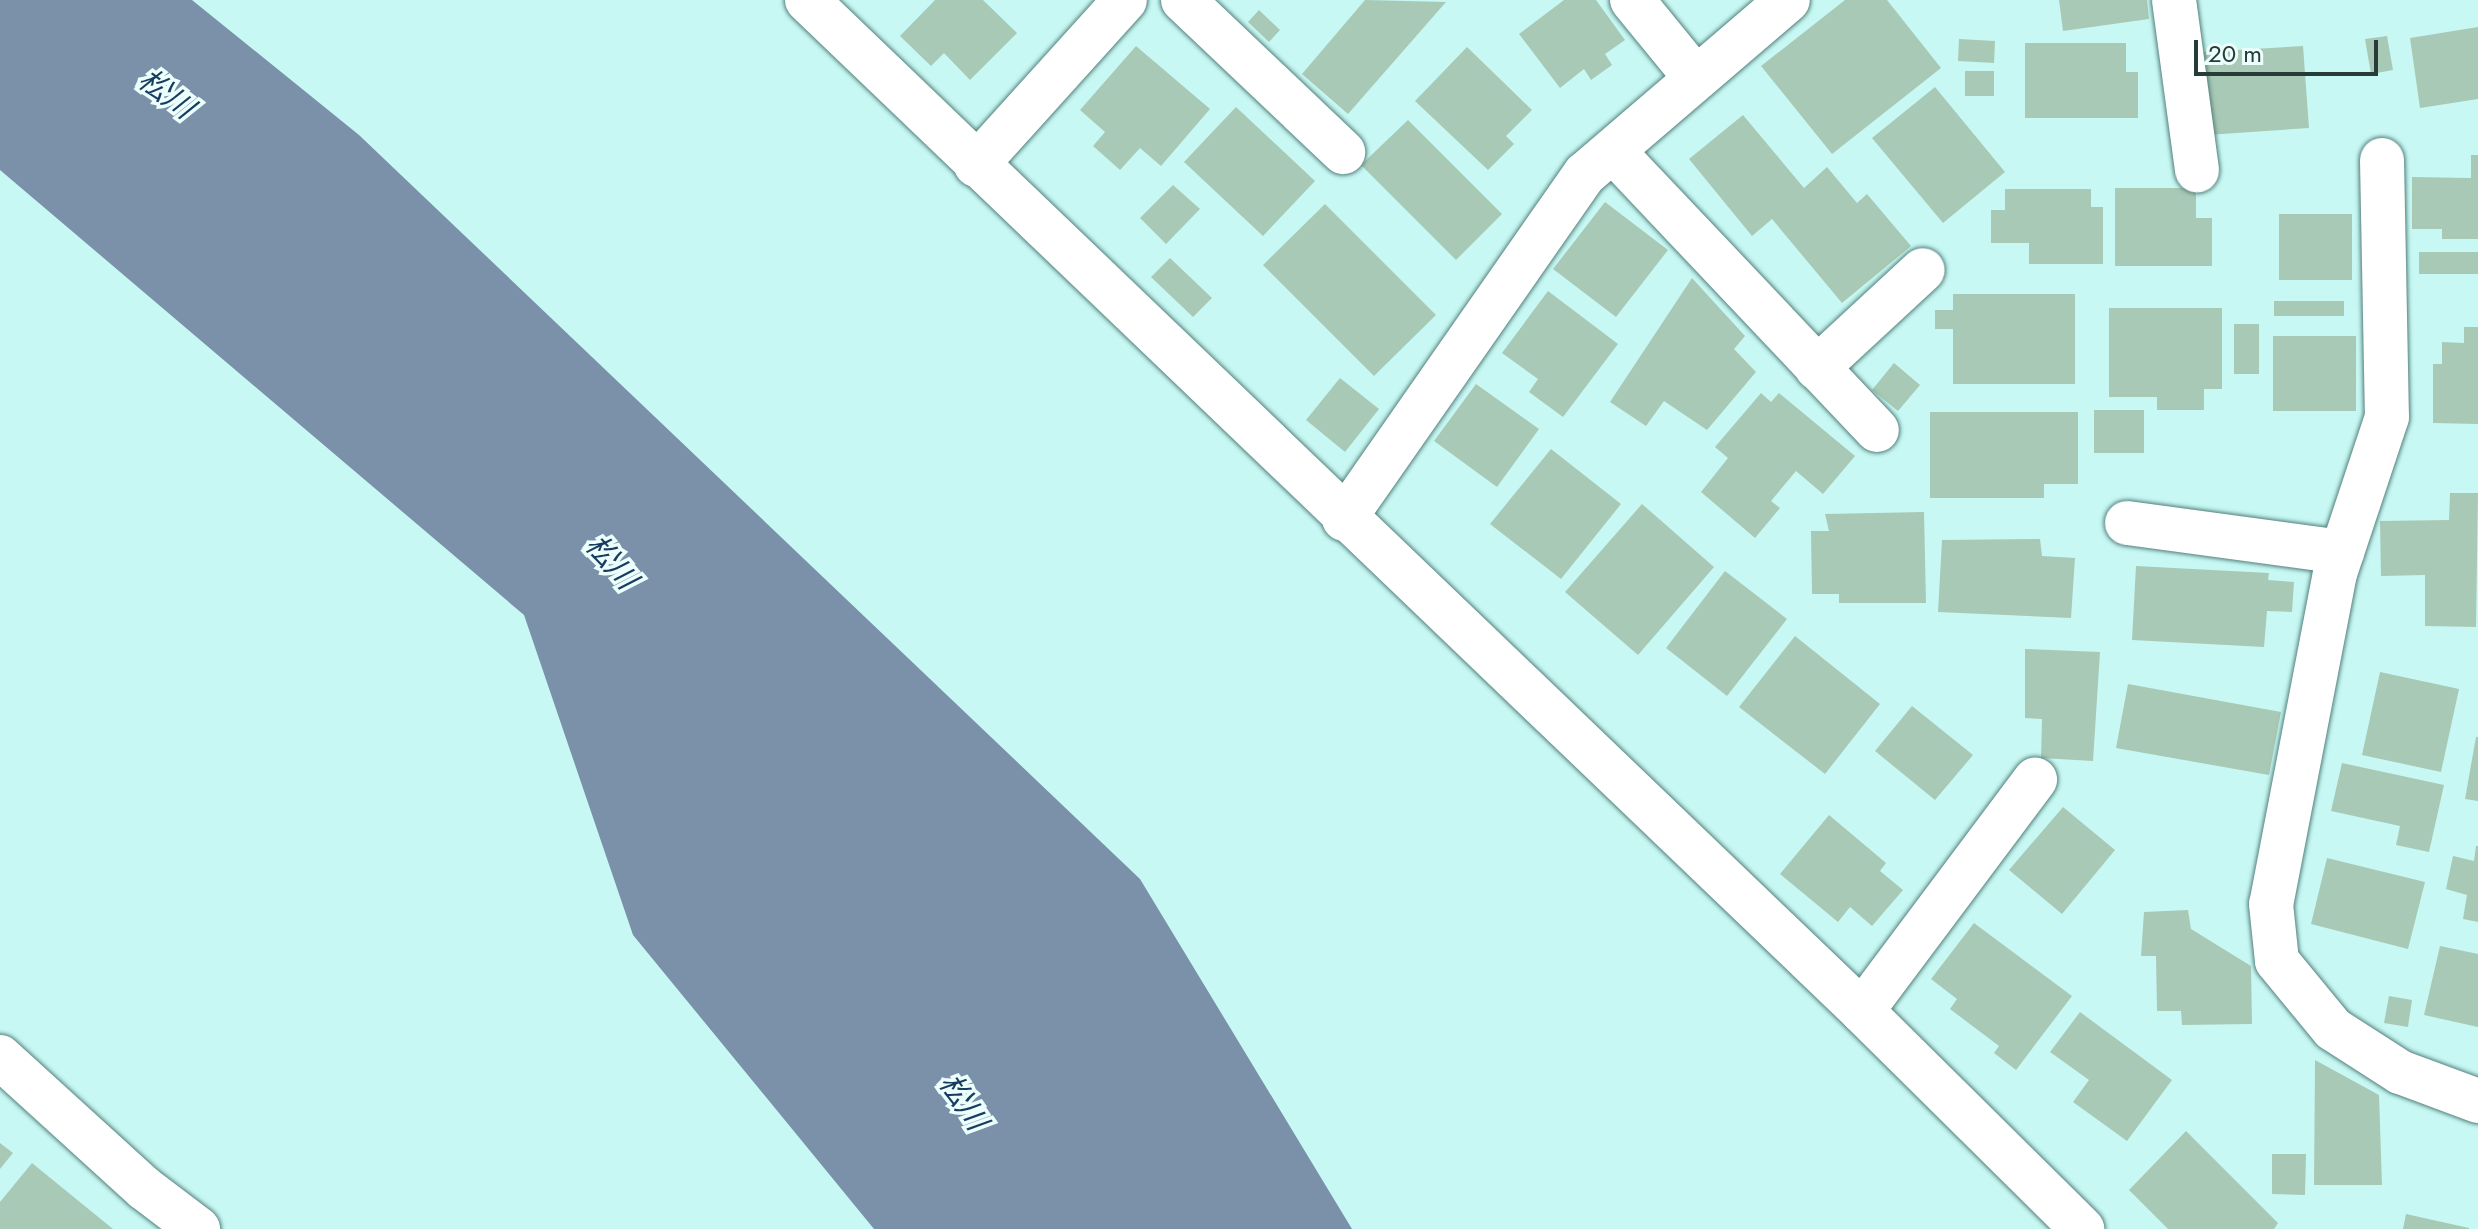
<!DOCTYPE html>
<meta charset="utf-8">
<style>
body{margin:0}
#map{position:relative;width:2478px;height:1229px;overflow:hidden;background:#c8f8f4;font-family:Jost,"Noto Sans JP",sans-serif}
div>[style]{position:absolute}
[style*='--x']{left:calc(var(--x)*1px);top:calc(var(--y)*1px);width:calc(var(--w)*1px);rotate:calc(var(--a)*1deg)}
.water>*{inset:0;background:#7a91a9}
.building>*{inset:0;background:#a8c9b5}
.roads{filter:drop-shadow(0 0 2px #53807c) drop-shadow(0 0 2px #53807c)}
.minor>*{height:44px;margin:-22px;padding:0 22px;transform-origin:22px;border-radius:22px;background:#fff}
span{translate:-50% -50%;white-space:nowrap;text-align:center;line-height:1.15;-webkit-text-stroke:7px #ecfffd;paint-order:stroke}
.water-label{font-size:30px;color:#183c5f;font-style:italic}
.scale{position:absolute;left:2194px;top:40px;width:184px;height:36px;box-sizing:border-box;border:4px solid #273b39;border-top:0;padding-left:10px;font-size:24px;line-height:28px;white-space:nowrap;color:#273b39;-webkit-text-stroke:6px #ecfffd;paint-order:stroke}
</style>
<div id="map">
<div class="water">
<div style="clip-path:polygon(0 0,192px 0,359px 135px,1140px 879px,1352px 1229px,874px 1229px,633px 935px,524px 615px,0 170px)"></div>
</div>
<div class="building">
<div style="clip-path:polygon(935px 0,983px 0,1017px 33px,970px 80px,944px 53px,931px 66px,900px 36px)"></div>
<div style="clip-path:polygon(1365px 0,1446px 2px,1348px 114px,1302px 74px)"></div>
<div style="clip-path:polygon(1564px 0,1596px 0,1625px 40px,1605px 54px,1612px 65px,1591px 80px,1584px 69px,1560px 88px,1519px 34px)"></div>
<div style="clip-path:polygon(1845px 0,1887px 0,1941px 68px,1832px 154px,1761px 66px)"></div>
<div style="clip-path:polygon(2059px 0,2147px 0,2149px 19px,2063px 31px)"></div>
<div style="clip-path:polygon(1259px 10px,1280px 30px,1269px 42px,1248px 22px)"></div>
<div style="clip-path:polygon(2478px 27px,2478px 99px,2420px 108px,2410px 38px)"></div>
<div style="clip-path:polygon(2387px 36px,2393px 70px,2371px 74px,2365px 39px)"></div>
<div style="clip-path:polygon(1959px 39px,1995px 41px,1994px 63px,1958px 61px)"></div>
<div style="clip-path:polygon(2025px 43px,2126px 43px,2126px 72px,2138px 72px,2138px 118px,2025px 118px)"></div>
<div style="clip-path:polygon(1136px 46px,1210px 109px,1161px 166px,1140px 148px,1120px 170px,1093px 146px,1105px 132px,1080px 110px)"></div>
<div style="clip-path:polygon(2303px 46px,2309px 128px,2207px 135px,2202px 52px)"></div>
<div style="clip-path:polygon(1467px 47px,1532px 110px,1506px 136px,1514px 144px,1488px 170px,1415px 101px)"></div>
<div style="clip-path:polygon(1965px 71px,1994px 71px,1994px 96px,1965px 96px)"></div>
<div style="clip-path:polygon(1935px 87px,2005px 172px,1943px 223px,1872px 138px)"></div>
<div style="clip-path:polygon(1236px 107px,1315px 181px,1263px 236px,1184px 162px)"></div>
<div style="clip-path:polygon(1743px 115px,1804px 188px,1827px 167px,1857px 203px,1867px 194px,1911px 246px,1842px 303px,1772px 219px,1752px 236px,1689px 159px)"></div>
<div style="clip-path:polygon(1408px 120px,1502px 214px,1456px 260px,1361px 165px)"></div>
<div style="clip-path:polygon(2471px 155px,2478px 155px,2478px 239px,2442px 239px,2442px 229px,2412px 229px,2412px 177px,2471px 178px)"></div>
<div style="clip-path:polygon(1173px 185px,1200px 209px,1166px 244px,1140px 218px)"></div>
<div style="clip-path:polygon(2115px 188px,2196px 188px,2196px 218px,2212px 218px,2212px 266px,2115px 266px)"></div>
<div style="clip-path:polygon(2005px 189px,2091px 189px,2091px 207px,2103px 207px,2103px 264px,2029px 264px,2029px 243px,1991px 243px,1991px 210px,2005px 210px)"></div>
<div style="clip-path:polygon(1605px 202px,1668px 250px,1616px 317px,1553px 269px)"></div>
<div style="clip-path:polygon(1325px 204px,1436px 315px,1374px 376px,1263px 265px)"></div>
<div style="clip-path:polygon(2279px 214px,2352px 214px,2352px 280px,2279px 280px)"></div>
<div style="clip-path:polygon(2419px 252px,2478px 252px,2478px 274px,2419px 274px)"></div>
<div style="clip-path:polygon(1170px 258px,1212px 298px,1193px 317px,1151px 277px)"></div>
<div style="clip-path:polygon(1692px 278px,1745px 336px,1734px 349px,1756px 372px,1707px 430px,1664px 401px,1646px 426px,1610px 402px)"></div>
<div style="clip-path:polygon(1548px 291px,1618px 344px,1563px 417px,1529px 392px,1538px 379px,1502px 353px)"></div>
<div style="clip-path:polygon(1953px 294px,2075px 294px,2075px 384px,1953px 384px,1953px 329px,1935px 329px,1935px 310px,1953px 310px)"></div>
<div style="clip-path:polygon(2274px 301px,2344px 301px,2344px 316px,2274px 316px)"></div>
<div style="clip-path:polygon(2109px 308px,2222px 308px,2222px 389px,2204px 389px,2204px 410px,2157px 410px,2157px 397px,2109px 397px)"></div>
<div style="clip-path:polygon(2234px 324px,2259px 324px,2259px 374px,2234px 374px)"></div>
<div style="clip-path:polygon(2464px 327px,2478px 327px,2478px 424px,2433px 423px,2433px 364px,2442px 364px,2442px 342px,2464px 343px)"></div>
<div style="clip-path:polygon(2273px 336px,2356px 336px,2356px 411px,2273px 411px)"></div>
<div style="clip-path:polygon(1894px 363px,1920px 385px,1898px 411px,1872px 390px)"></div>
<div style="clip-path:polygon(1340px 378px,1379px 409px,1345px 452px,1306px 420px)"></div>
<div style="clip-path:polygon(1476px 384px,1539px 429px,1497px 487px,1434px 441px)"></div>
<div style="clip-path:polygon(1761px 393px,1771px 402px,1779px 393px,1855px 456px,1823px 494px,1796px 471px,1771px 501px,1780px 508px,1755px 538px,1701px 492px,1728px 458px,1715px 447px)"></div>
<div style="clip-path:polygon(2094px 410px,2144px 410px,2144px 453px,2094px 453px)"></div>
<div style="clip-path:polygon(1930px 412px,2078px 412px,2078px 484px,2044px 484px,2044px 498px,1930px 498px)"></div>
<div style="clip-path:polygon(1551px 449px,1621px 504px,1561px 579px,1490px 524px)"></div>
<div style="clip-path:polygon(2450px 493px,2478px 493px,2476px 627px,2425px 626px,2425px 575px,2381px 576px,2380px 521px,2449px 520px)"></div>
<div style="clip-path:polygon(1642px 504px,1714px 567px,1638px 655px,1565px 592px)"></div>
<div style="clip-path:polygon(1924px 512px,1926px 603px,1839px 603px,1839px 594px,1812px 594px,1811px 531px,1829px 531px,1825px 514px)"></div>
<div style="clip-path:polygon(2040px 539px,2042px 556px,2075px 558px,2071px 618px,1938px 612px,1942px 540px)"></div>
<div style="clip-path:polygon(2136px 566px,2269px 573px,2268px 580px,2294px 582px,2292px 612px,2267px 611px,2264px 647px,2132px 640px)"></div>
<div style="clip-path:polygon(1725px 571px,1787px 619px,1727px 696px,1666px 648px)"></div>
<div style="clip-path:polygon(1795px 636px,1880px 704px,1825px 774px,1739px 707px)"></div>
<div style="clip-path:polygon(2025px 649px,2100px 652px,2093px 761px,2041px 758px,2042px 719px,2025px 718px)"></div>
<div style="clip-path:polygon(2380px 672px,2459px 689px,2441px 772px,2362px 755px)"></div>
<div style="clip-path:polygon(2128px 684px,2281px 712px,2269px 775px,2116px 748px)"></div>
<div style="clip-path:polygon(1912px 706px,1973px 755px,1935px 800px,1875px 751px)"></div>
<div style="clip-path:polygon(2476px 737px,2478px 737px,2478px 801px,2465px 799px)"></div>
<div style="clip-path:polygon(2342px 763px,2444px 785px,2429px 852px,2396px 845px,2400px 826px,2331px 811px)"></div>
<div style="clip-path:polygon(2063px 807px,2115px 850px,2062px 914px,2009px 870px)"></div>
<div style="clip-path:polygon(1829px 815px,1886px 863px,1880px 871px,1903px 890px,1872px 926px,1850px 907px,1838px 922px,1780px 874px)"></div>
<div style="clip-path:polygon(2476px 846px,2478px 846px,2478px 922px,2463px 919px,2467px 895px,2446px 889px,2453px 856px,2474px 861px)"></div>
<div style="clip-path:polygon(2327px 858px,2425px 882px,2408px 949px,2311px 924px)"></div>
<div style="clip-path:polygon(2188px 910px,2191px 929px,2251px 966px,2252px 1024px,2182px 1025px,2181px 1011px,2157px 1011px,2156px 956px,2141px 956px,2144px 912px)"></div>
<div style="clip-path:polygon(1974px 923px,2072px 996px,2016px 1070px,1994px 1053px,1999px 1046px,1950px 1009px,1957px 999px,1931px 979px)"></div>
<div style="clip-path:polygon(2440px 946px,2478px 954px,2478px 1027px,2424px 1015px)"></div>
<div style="clip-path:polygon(2389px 996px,2412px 1000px,2408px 1027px,2384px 1023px)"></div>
<div style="clip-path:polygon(2080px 1012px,2172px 1080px,2127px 1141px,2073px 1102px,2089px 1080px,2050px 1052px)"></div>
<div style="clip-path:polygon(2315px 1060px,2379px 1095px,2382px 1185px,2314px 1185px)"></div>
<div style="clip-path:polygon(2186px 1131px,2278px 1223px,2274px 1229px,2168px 1229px,2129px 1190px)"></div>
<div style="clip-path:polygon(0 1143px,13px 1153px,0 1169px)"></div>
<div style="clip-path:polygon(2272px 1154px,2306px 1154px,2305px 1195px,2272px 1194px)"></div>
<div style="clip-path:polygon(32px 1163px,113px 1229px,0 1229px,0 1202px)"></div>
<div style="clip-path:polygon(2406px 1214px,2469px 1228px,2469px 1229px,2403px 1229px)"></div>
</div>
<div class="roads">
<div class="minor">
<div style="--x:807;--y:0;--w:1461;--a:43.78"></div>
<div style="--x:1862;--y:1011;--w:310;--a:44.7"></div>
<div style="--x:1183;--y:0;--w:221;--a:43.5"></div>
<div style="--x:1632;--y:0;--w:98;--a:50.8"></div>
<div style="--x:2174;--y:0;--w:172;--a:82.3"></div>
<div style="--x:1613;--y:151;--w:384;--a:46.6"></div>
<div style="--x:2382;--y:160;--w:257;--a:88.9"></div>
<div style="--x:2387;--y:417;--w:164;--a:108.4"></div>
<div style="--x:2335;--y:573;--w:337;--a:100.9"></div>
<div style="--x:2271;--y:904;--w:57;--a:84"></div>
<div style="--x:2277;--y:961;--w:88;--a:50.5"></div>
<div style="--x:2333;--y:1029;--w:80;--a:32.7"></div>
<div style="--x:2400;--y:1072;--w:83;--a:20.4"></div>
<div style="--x:976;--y:165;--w:222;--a:-47.9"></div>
<div style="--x:1817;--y:368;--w:144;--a:-42.8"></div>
<div style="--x:1344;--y:519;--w:421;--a:-55.1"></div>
<div style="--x:1585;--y:174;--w:267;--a:-40.6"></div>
<div style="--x:2127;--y:523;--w:217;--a:7.7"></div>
<div style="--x:1862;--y:1011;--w:289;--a:-53.2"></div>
<div style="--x:0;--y:1057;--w:195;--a:42.3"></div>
<div style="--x:144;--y:1188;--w:68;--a:37.2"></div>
</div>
</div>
<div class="water-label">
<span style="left:166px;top:94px;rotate:37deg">松川</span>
<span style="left:611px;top:562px;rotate:49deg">松川</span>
<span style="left:963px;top:1102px;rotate:56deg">松川</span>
</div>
<div class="scale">20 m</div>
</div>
